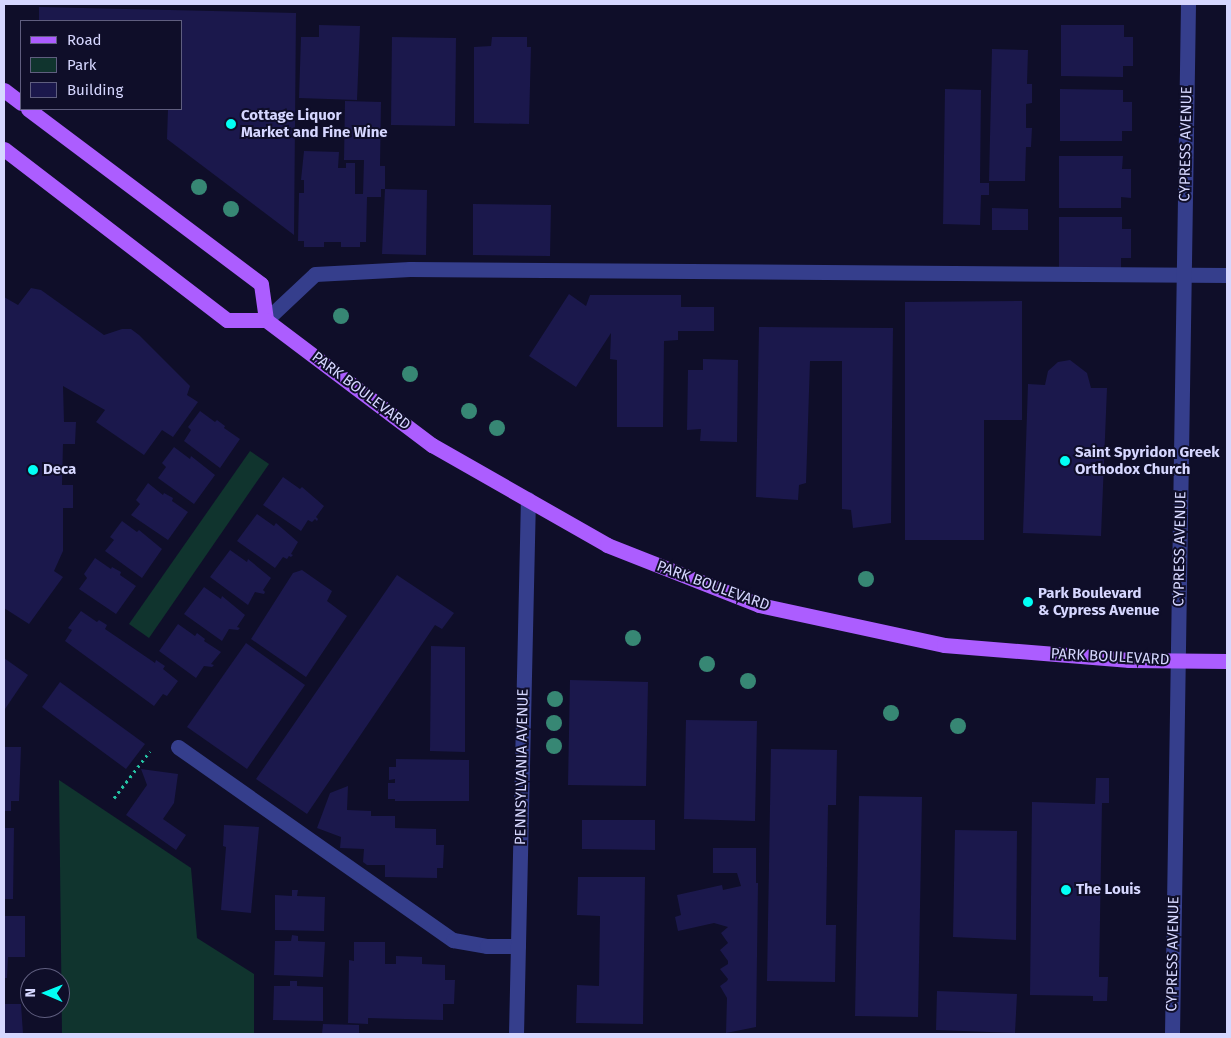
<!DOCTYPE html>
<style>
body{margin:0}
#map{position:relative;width:1231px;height:1038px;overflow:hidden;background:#0f0e29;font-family:"Fira Sans",sans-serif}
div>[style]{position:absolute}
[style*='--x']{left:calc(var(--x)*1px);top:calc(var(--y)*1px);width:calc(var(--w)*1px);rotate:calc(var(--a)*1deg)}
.green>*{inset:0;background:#10342e}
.building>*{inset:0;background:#1b184c}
.path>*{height:3px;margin-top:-1.5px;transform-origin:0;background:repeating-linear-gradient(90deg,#25c4a4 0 2.5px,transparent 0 6.5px)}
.minor>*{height:15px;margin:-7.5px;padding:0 7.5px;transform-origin:7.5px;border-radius:7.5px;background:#353e8c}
.major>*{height:15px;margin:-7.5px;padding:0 7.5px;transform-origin:7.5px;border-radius:7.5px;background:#ac5dff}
.trees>*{width:16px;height:16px;margin:-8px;border-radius:50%;background:#378774}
.dots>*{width:14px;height:14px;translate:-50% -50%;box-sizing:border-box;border:2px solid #0f0e29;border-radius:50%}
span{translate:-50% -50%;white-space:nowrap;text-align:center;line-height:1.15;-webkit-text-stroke:4px #0f0e29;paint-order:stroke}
.poi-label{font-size:15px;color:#d6d7ff;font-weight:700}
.left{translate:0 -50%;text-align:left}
.street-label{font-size:15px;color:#d6d7ff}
.frame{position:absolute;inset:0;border:5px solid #d6d7ff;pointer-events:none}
.legend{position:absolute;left:20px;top:20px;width:162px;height:90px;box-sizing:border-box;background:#0f0e29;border:1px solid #5f5e7f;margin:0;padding:6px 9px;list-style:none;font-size:15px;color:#d6d7ff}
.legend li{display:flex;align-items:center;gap:10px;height:25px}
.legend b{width:25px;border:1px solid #5f5e7f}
.north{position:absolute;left:20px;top:968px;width:50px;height:50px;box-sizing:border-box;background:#0f0e29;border:1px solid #5f5e7f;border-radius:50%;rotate:271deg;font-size:14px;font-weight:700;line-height:20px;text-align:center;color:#d6d7ff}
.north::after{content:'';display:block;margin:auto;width:18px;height:22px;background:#02fff5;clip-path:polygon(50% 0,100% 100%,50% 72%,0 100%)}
</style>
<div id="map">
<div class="green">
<div style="clip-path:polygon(250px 451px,269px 464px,149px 638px,129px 624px)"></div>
<div style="clip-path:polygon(59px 780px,191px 868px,197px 938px,254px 974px,254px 1034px,62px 1034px)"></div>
</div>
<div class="building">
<div style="clip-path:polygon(39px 7px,296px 13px,294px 235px,167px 139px,168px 109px,181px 109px,181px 21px,39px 21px)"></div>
<div style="clip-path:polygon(319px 25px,360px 26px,357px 100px,299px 98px,301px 37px,319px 37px)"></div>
<div style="clip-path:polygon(1061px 25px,1124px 25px,1124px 37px,1133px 37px,1133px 66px,1123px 66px,1123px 77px,1061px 76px)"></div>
<div style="clip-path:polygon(392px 37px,456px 38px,455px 126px,391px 125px)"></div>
<div style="clip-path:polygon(492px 37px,527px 37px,527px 47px,531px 47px,529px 124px,474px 123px,474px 47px,491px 46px)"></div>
<div style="clip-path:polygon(992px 49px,1028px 50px,1027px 84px,1032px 84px,1032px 103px,1026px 104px,1026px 128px,1032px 128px,1031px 147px,1026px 147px,1025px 181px,989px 181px)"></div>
<div style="clip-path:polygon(945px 89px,981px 90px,980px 183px,989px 183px,989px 195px,981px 195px,980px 225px,943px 224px)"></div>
<div style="clip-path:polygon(1060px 89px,1123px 90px,1123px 102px,1132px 102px,1132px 131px,1122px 131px,1122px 141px,1060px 141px)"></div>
<div style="clip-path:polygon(345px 101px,381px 102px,380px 166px,385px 166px,385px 189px,381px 189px,381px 197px,367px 197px,366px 242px,360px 242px,360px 247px,341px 247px,341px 242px,324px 242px,324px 247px,304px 247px,304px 241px,298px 241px,299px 193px,304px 193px,304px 180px,301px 180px,304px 151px,339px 152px,338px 168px,346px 168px,346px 163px,355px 163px,355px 194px,363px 194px,364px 160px,344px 160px)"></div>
<div style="clip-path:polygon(1059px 156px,1123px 156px,1122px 169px,1131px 169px,1131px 198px,1121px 197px,1121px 208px,1059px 208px)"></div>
<div style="clip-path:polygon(385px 189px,427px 190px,426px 255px,382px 254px)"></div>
<div style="clip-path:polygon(473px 204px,551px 205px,550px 256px,473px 255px)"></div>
<div style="clip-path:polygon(992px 208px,1028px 209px,1028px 230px,992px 230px)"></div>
<div style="clip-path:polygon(1059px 217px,1122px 217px,1122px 229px,1131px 229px,1131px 258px,1121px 258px,1121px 268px,1059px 268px)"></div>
<div style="clip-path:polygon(31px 288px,41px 290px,104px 335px,122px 329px,131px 329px,139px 335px,190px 386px,187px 395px,198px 402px,173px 437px,162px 430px,144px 455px,96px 422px,105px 410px,63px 386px,64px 422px,76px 422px,75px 444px,63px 444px,62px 485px,73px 485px,73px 508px,63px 508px,63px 551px,54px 571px,63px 577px,29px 624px,4px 608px,4px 297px,18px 305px)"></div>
<div style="clip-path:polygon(569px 294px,586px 306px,590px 295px,681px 295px,681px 307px,714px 307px,714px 331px,678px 331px,678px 340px,664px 341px,663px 427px,617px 427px,617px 360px,610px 359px,611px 333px,576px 387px,529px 356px)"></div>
<div style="clip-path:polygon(1022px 301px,1022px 420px,984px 420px,984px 540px,905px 540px,905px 302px)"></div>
<div style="clip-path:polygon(759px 327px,893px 328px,891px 523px,853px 528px,851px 510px,842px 509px,842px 361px,810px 361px,806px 483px,799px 485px,798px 500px,756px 497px)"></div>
<div style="clip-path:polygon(703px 359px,738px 360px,737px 442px,700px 441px,701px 429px,687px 430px,688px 370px,703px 370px)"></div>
<div style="clip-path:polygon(1070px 360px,1087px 373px,1091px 388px,1107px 388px,1101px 536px,1023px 533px,1028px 384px,1045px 385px,1048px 371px,1058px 362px)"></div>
<div style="clip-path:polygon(200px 411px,215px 422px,217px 420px,225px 426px,224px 428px,240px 439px,220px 468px,184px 441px,191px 430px,188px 427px)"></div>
<div style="clip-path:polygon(174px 447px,190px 459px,191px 456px,215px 475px,194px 504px,158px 478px,166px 467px,162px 463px)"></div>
<div style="clip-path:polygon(283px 477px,300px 489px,302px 487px,324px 506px,316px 517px,318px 519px,317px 521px,315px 519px,312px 522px,308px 520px,301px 531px,263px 505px)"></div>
<div style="clip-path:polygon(148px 483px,163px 495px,164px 493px,173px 498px,172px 501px,188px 512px,168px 540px,131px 515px,140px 504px,136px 500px)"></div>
<div style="clip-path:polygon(257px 514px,274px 526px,276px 523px,298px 542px,291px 554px,293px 555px,291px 557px,289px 556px,287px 559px,283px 557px,275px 568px,237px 541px)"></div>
<div style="clip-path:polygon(122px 521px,137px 532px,139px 530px,162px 549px,142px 578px,105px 551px,114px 540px,110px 537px)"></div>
<div style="clip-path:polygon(230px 550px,247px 562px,248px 559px,271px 578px,263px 590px,265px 592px,264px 594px,255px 592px,248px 605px,210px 577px)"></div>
<div style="clip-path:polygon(95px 558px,111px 569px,112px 567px,121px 572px,120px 575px,136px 586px,116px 614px,79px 589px,87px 578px,84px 574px)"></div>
<div style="clip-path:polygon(302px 570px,332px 591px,327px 601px,347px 616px,306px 677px,251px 639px,293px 573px)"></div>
<div style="clip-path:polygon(397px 575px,454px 613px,442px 629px,435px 625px,307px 814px,256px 779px)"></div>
<div style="clip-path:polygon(204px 587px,221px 599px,222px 596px,245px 615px,237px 627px,240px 628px,238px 630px,229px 629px,222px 641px,184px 614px)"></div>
<div style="clip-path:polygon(81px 611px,97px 622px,99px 620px,107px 625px,105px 629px,155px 663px,156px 660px,165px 666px,163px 669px,178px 681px,167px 696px,163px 694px,154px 706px,65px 641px,72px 630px,68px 628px)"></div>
<div style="clip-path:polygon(178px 624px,195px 636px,197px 633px,205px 639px,204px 641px,221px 652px,211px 664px,214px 665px,212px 667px,204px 666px,196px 678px,159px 651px)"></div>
<div style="clip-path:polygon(246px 643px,305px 685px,247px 769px,187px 727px)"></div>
<div style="clip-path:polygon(431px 646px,465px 647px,465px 752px,430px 751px)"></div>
<div style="clip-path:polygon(4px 658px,28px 675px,5px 709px,4px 709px)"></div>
<div style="clip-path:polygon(570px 680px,648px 682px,646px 786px,568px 785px)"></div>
<div style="clip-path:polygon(60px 682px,145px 744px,126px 769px,42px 707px)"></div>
<div style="clip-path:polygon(686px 720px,757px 721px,755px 821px,684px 819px)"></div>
<div style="clip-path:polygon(4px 747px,21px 747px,19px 801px,11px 801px,11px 811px,4px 811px)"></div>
<div style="clip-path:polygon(771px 749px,837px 750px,836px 805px,828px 805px,826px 925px,836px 925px,835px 982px,767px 981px)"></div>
<div style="clip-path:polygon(396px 759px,469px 760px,469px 801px,395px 801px,395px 799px,388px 799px,388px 783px,395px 783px,395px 779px,389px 780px,389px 767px,396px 767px)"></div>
<div style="clip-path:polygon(141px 769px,178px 774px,174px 803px,163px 819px,186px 835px,176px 850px,126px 815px,147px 785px)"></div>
<div style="clip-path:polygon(1096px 778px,1109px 778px,1109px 803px,1102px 803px,1099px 977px,1108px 977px,1107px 1001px,1093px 1001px,1093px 996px,1030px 995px,1032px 802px,1095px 804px)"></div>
<div style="clip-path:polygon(348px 786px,347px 810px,371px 811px,371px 816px,395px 816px,395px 828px,436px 829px,436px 845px,444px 845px,443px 868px,437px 868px,437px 878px,385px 877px,385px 865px,367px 865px,363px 862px,364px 849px,340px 848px,341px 837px,317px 828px,330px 793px)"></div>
<div style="clip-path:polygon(859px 796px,922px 797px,918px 1017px,855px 1016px)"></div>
<div style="clip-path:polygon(582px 820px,655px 820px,655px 850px,582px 849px)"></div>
<div style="clip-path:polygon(224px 825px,259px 827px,251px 913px,221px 910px,226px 847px,223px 846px)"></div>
<div style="clip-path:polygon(4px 828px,14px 828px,13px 899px,4px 899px)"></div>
<div style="clip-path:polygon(955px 830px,1017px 831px,1016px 940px,953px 937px)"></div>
<div style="clip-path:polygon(713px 848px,756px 848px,756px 883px,758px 883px,756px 1027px,726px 1033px,727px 998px,720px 986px,727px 981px,728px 979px,720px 969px,728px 964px,728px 961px,720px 950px,728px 943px,721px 933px,728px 927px,714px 923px,678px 931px,675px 917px,681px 915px,677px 895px,722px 885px,723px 890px,741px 886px,737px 873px,713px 873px)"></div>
<div style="clip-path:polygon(578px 877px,645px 877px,643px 1024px,576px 1023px,577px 985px,599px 986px,600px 916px,577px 915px)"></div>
<div style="clip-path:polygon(292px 890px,298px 890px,297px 896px,325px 897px,324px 931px,275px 930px,275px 895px,292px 896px)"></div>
<div style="clip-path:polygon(4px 916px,25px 916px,25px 957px,8px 957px,7px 978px,4px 978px)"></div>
<div style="clip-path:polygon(292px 935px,298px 936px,298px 941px,325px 942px,323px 977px,274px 975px,275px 941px,291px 941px)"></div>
<div style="clip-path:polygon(354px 942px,385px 942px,385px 964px,396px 964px,396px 956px,422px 957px,422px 964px,445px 965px,445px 980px,455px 980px,454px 1004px,443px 1004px,443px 1020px,368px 1018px,368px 1024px,348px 1023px,349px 960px,354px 961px)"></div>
<div style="clip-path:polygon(290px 981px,297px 981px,297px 986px,323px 987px,323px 1021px,273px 1020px,274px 986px,290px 986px)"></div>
<div style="clip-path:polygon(937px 991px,1017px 994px,1015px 1033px,936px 1030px)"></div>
<div style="clip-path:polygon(4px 1004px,21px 1004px,23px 1034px,4px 1034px)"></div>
<div style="clip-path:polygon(323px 1024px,359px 1025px,359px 1034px,322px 1034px)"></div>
</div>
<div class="path">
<div style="--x:114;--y:798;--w:59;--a:-52.5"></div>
</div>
<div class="minor">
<div style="--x:266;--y:320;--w:67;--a:-43.2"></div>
<div style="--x:315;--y:274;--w:95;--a:-3"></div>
<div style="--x:410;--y:269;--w:817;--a:0.42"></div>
<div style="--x:178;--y:747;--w:336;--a:35.1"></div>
<div style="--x:453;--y:940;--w:35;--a:10"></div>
<div style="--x:487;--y:946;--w:31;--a:0"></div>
<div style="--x:516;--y:1034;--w:535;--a:-88.72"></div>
<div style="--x:1172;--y:1034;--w:1030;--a:-89.11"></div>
</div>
<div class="major">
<div style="--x:4;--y:90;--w:21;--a:37"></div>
<div style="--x:28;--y:109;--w:291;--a:36.9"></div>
<div style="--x:261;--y:284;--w:36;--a:82"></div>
<div style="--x:4;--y:149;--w:281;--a:37.5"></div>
<div style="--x:227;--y:320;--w:39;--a:0"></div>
<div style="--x:266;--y:320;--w:208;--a:37"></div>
<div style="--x:432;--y:445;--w:202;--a:29.7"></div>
<div style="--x:607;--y:545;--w:163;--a:21.5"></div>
<div style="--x:759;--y:605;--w:189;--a:12.2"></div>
<div style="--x:944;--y:645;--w:186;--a:4.6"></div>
<div style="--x:1129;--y:660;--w:98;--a:0.6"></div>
</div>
<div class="trees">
<div style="left:199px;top:187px"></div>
<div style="left:231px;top:209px"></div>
<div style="left:341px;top:316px"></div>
<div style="left:410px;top:374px"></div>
<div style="left:469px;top:411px"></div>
<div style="left:497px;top:428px"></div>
<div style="left:866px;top:579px"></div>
<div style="left:633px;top:638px"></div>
<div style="left:707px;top:664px"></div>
<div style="left:748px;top:681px"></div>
<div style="left:555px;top:699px"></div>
<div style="left:891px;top:713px"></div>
<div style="left:554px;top:723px"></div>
<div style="left:958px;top:726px"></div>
<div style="left:554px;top:746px"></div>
</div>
<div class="dots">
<div style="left:231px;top:124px;background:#02fff5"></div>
<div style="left:1065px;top:461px;background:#02fff5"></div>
<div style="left:33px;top:470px;background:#02fff5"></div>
<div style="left:1028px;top:602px;background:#02fff5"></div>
<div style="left:1066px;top:890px;background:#02fff5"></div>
</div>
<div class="poi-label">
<span class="left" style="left:241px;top:124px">Cottage Liquor<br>Market and Fine Wine</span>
<span class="left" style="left:1075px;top:461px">Saint Spyridon Greek<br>Orthodox Church</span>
<span class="left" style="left:43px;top:470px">Deca</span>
<span class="left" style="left:1038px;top:602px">Park Boulevard<br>&amp; Cypress Avenue</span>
<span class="left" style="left:1076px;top:890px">The Louis</span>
</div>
<div class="street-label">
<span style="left:1186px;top:144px;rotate:-89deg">CYPRESS AVENUE</span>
<span style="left:361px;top:391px;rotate:37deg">PARK BOULEVARD</span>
<span style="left:1180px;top:549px;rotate:-89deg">CYPRESS AVENUE</span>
<span style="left:713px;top:586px;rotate:20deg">PARK BOULEVARD</span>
<span style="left:1110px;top:657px;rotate:3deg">PARK BOULEVARD</span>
<span style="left:522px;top:767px;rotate:-89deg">PENNSYLVANIA AVENUE</span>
<span style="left:1173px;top:954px;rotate:-89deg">CYPRESS AVENUE</span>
</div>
<div class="frame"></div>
<ul class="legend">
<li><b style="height:6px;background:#ac5dff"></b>Road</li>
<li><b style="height:14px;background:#10342e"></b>Park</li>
<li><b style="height:14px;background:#1b184c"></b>Building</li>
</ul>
<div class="north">N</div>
</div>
